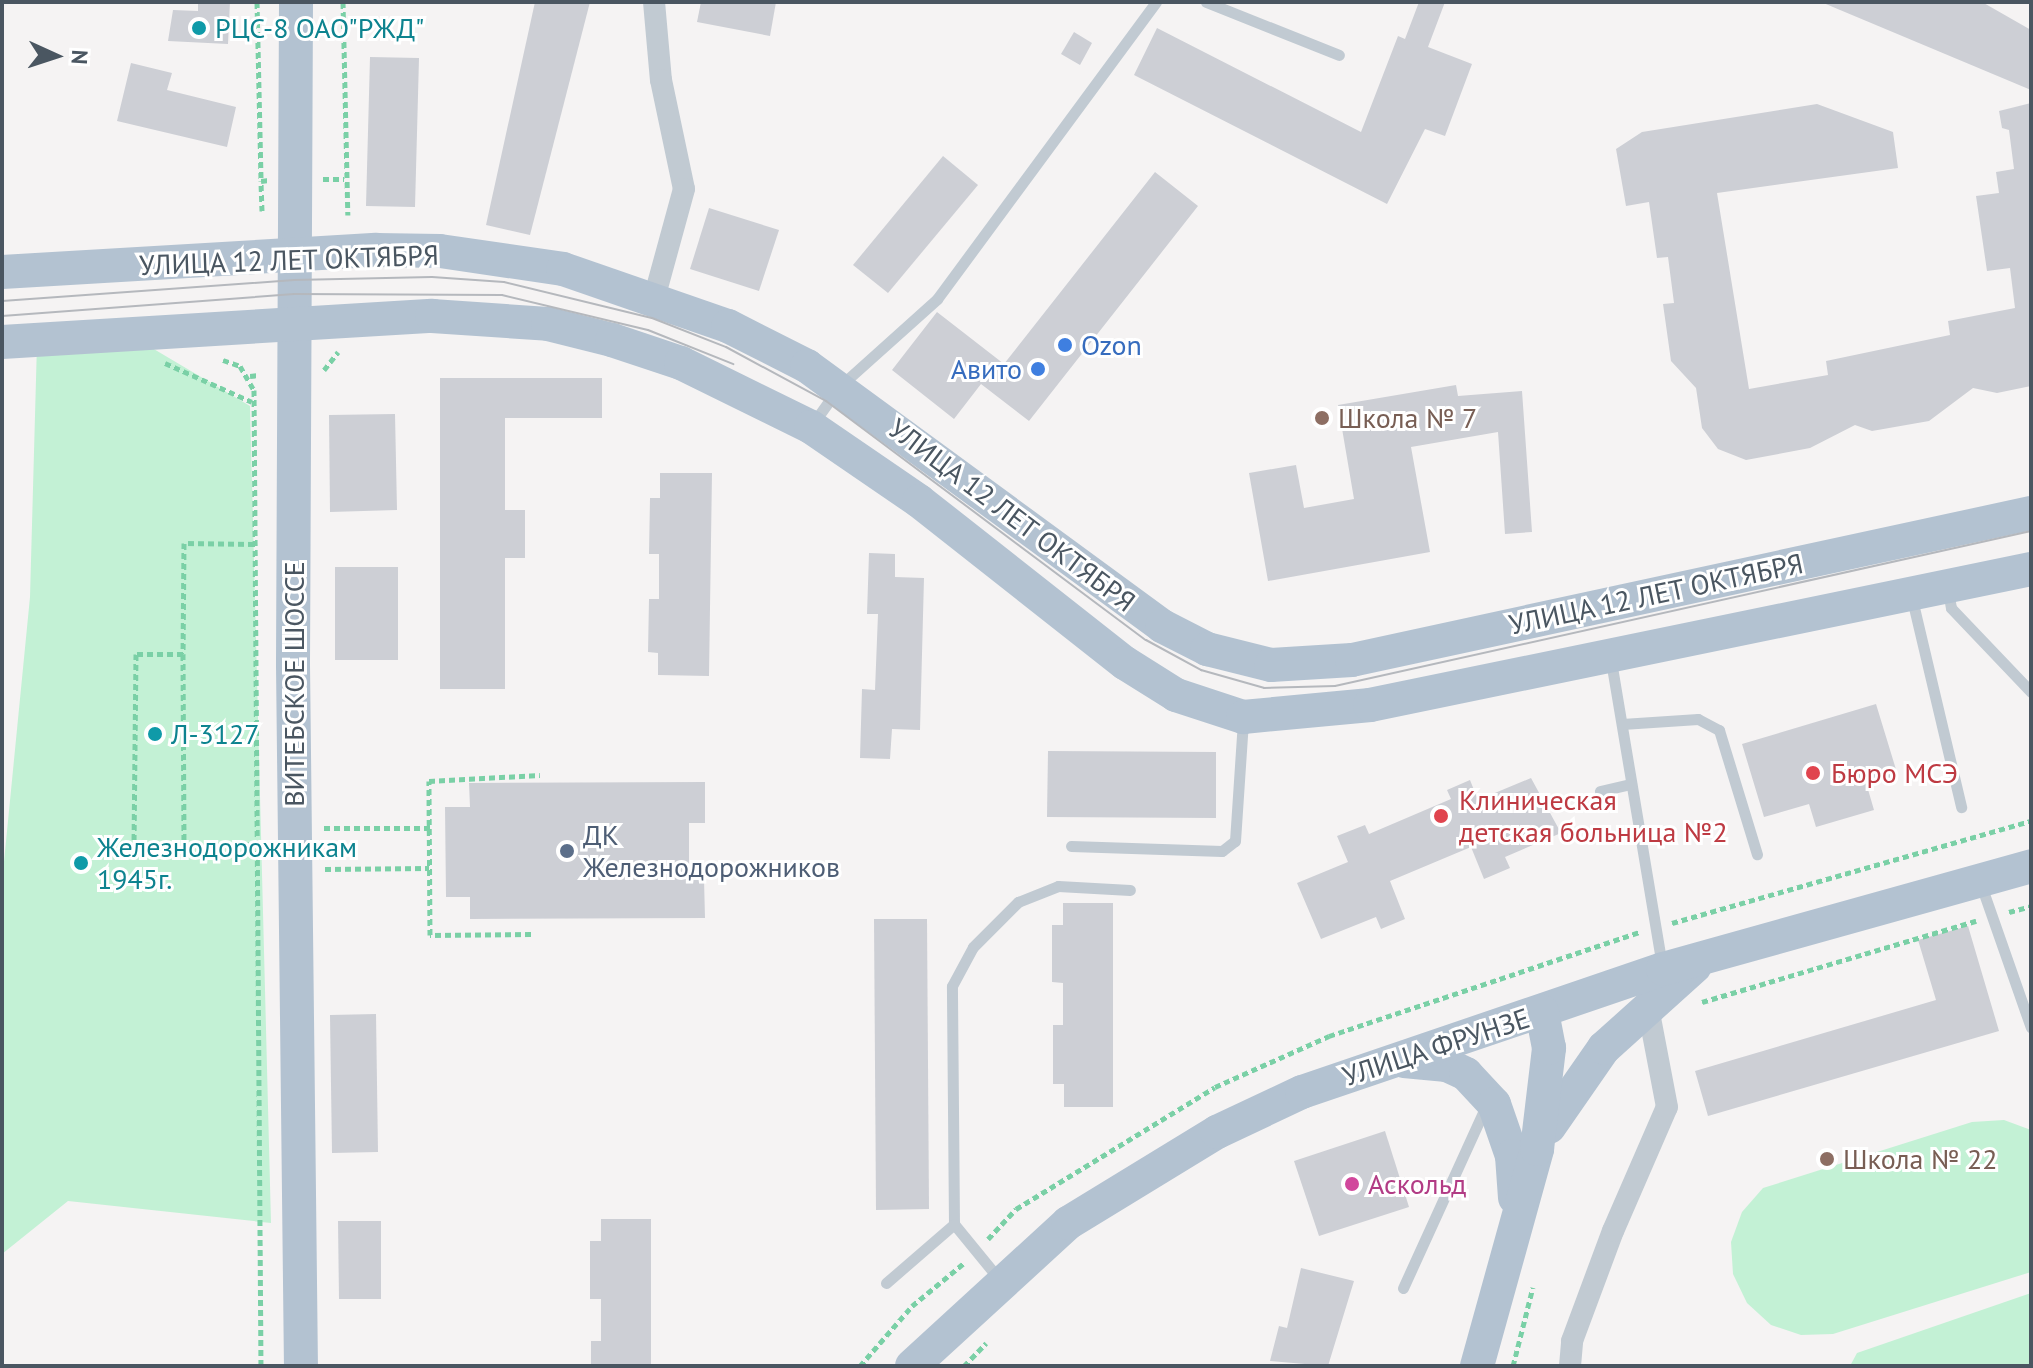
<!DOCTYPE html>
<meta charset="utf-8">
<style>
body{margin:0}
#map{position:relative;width:2033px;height:1368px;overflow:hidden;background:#f5f3f3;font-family:"PT Sans",sans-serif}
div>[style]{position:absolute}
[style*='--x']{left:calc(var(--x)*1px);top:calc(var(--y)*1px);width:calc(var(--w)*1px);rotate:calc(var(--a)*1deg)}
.green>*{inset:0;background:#c3f1d5}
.building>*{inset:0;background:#cdcfd5}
.path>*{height:5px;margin-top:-2.5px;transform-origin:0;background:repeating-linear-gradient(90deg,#7ad0a6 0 6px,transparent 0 10px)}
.service>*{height:11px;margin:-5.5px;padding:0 5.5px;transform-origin:5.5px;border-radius:5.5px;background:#c1cad2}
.minor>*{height:22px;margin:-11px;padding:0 11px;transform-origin:11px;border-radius:11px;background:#c1cad2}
.primary>*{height:34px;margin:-17px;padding:0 17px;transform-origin:17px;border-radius:17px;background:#b3c2d1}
.tram>*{height:2px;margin:-1px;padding:0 1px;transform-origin:1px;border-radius:1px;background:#b5b8bd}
.dots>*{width:22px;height:22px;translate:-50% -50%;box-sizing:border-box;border:4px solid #fff;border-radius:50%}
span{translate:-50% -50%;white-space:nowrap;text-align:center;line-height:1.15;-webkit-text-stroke:6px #fff;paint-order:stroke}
.culture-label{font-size:28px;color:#0d838f}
.left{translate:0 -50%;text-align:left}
.street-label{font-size:28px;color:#4a5661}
.shop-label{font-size:28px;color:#366cbe}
.right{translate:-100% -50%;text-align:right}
.education-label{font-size:28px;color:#785e54}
.health-label{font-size:28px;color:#be3a42}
.service-label{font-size:28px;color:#4e5e75}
.hotel-label{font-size:28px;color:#b23c85}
.frame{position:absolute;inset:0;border:4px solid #4a5661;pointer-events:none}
.north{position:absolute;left:16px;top:16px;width:80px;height:80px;-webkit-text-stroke:6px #fff;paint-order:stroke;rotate:93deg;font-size:22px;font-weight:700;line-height:32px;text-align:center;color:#4a5661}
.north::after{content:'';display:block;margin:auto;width:28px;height:36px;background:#4a5661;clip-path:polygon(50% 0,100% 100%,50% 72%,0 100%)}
</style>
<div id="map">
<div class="green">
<div style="clip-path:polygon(37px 343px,147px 345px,250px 406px,271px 1223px,68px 1201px,2px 1254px,2px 882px,30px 597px)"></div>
<div style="clip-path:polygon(2004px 1120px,2031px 1130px,2031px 1272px,1833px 1334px,1801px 1335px,1771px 1325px,1747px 1303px,1733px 1274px,1731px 1242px,1742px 1212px,1763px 1188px,1972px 1122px)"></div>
<div style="clip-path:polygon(2031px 1293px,2031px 1366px,1850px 1366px,1857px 1353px)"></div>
</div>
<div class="building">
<div style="clip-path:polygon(198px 2px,230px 2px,228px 44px,168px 41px,173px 10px,198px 11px)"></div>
<div style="clip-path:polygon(535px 2px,590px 2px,530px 235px,486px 225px)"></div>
<div style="clip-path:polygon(701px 2px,776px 2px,770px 36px,697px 22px)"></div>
<div style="clip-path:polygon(1419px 2px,1445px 2px,1428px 47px,1472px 64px,1445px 136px,1425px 129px,1387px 204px,1134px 75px,1157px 28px,1361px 132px,1398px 36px,1405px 39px)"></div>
<div style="clip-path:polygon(1821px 2px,1982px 2px,2031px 30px,2031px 90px)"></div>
<div style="clip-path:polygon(1074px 32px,1092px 43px,1080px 65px,1061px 54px)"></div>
<div style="clip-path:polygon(370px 57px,419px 58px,415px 207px,366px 206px)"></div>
<div style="clip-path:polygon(131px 63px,172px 73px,167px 90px,236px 107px,227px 147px,117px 121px)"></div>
<div style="clip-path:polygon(2031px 103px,2031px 386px,1997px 393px,1973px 388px,1929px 421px,1872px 431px,1855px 425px,1810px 448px,1746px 460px,1718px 449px,1702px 428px,1696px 388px,1671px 361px,1663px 304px,1674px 303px,1668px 257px,1657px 258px,1649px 202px,1626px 206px,1616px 149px,1642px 132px,1817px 104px,1893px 132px,1898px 168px,1717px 193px,1749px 389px,1828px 375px,1826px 361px,1950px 335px,1948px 321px,2015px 308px,2010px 268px,1987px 271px,1976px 196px,1999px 193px,1996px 172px,2014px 169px,2009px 130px,2002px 128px,1999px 111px)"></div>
<div style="clip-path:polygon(943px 156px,978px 185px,888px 293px,853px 265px)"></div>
<div style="clip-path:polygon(1155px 172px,1198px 206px,1029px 421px,981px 384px,954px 419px,892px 370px,937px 312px,1004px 364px)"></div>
<div style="clip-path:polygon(709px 208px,779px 230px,759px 291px,690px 269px)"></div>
<div style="clip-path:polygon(440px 378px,602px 378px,602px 418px,505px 418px,505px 510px,525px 510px,525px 558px,505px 558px,505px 689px,440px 689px)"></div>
<div style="clip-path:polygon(1456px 385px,1458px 396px,1522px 391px,1532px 532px,1505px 534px,1498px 432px,1411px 447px,1430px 552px,1268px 581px,1249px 473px,1296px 465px,1304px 508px,1354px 499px,1338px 405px)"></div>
<div style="clip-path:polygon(395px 414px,397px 510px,330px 512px,329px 415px)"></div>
<div style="clip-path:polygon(660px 473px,712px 473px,709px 676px,658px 675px,658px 653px,648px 652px,649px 599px,659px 599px,659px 554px,649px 554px,650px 498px,660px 498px)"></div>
<div style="clip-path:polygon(869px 553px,895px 554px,895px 577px,924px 578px,920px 730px,892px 729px,890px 759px,860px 758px,862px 689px,875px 690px,878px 614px,867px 614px)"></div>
<div style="clip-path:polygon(335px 567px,398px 567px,398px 660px,335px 660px)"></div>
<div style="clip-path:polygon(1876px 704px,1898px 776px,1867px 786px,1874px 810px,1816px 827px,1809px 804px,1764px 817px,1742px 744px)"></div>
<div style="clip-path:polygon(1048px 751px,1216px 752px,1216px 818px,1047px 817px)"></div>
<div style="clip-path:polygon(1531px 778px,1561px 833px,1505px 857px,1510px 868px,1484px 879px,1471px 847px,1390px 881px,1405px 919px,1381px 929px,1376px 917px,1321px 939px,1297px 883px,1348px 862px,1337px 836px,1365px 825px,1369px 834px,1451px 799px,1447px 790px,1470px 780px,1478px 800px)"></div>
<div style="clip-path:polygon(705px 782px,705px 823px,689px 823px,689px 879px,704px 879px,705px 918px,470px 919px,470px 897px,446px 897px,445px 807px,470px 807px,469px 783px)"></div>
<div style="clip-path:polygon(1063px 903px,1113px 903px,1113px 1107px,1064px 1107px,1064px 1084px,1053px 1084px,1053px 1025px,1063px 1025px,1063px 983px,1052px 982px,1052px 925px,1063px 925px)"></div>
<div style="clip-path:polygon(874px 919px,927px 919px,929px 1209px,876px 1210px)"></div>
<div style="clip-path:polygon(1968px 926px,1999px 1031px,1708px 1116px,1695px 1071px,1936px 1000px,1918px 940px)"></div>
<div style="clip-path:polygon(376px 1014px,378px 1152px,332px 1153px,330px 1015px)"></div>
<div style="clip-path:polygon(1385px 1131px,1409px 1207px,1319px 1236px,1294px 1161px)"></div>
<div style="clip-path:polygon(601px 1219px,651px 1219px,651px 1366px,591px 1366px,591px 1341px,601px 1341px,601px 1299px,590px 1299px,590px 1241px,601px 1241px)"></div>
<div style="clip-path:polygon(338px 1221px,381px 1221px,381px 1299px,339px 1299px)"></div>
<div style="clip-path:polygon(1301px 1268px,1354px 1281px,1328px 1366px,1270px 1361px,1279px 1326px,1287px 1328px)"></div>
</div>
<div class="path">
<div style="--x:257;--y:2;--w:179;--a:88.7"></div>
<div style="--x:343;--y:2;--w:213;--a:88.7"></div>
<div style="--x:323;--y:179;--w:21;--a:0"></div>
<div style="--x:262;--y:211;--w:30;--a:-92"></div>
<div style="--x:261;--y:181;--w:8;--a:-7"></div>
<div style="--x:223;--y:360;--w:18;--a:19"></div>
<div style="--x:240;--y:366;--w:28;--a:60"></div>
<div style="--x:254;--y:390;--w:976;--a:89.59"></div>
<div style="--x:165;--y:363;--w:95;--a:24.1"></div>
<div style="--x:324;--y:370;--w:23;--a:-52"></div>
<div style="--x:250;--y:376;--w:9;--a:-6"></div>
<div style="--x:254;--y:544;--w:70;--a:-179.2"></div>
<div style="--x:184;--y:543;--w:111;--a:90.5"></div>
<div style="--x:183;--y:654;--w:47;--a:180"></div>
<div style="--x:136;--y:654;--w:192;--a:90.6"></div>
<div style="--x:134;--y:846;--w:123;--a:-0.9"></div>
<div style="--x:183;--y:654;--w:191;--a:89.7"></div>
<div style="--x:324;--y:828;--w:106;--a:0"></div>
<div style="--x:325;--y:869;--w:104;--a:-0.6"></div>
<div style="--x:2009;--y:912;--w:23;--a:-15"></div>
<div style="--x:1672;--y:923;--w:373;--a:-15.9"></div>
<div style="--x:531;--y:934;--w:101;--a:179.4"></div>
<div style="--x:430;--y:935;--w:154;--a:-90.4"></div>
<div style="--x:429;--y:781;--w:111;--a:-3.1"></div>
<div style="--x:1702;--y:1002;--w:286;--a:-16.5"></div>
<div style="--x:988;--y:1239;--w:41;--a:-47"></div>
<div style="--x:1016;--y:1209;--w:233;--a:-31.5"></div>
<div style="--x:1215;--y:1087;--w:125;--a:-24.1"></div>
<div style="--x:1329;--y:1036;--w:327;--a:-18.5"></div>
<div style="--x:860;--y:1366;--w:79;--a:-49.1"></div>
<div style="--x:912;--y:1306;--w:67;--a:-39.6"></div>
<div style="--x:964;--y:1366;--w:32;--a:-46"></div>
<div style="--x:1513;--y:1366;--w:81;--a:-75.8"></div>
</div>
<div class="service">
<div style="--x:1206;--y:2;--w:143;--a:21.7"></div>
<div style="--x:812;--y:425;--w:47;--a:-54.6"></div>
<div style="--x:839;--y:387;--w:132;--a:-41.9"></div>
<div style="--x:937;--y:299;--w:369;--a:-53.6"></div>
<div style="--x:1948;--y:591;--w:17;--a:80"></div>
<div style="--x:1951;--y:608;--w:116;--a:46.4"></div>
<div style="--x:1912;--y:599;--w:214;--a:76.7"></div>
<div style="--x:1611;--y:661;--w:310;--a:80.5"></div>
<div style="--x:1622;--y:724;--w:76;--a:-3.8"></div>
<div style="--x:1698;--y:719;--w:24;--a:28"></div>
<div style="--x:1719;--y:730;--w:130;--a:73"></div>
<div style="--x:1600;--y:791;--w:32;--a:-13"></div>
<div style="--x:1071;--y:846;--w:151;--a:1.9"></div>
<div style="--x:1222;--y:851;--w:16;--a:-38"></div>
<div style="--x:1235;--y:841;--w:120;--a:-86.2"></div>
<div style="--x:1981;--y:885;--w:151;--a:70.7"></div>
<div style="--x:999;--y:1279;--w:71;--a:-129.3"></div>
<div style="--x:954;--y:1224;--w:238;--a:-90.5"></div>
<div style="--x:952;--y:986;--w:44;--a:-61.7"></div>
<div style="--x:973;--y:947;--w:64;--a:-45"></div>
<div style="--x:1018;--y:902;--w:43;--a:-21.8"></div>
<div style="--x:1058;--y:886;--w:72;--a:3.2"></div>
<div style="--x:886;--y:1283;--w:90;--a:-40.9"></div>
<div style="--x:1403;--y:1288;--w:200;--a:-65.5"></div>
</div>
<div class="minor">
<div style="--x:654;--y:2;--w:78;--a:84.9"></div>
<div style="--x:661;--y:80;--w:111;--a:78.1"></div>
<div style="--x:684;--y:189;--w:114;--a:105.3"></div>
<div style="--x:1570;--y:1366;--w:25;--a:-85"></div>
<div style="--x:1572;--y:1341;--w:117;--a:-69.6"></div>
<div style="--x:1613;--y:1231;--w:135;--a:-66.5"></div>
<div style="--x:1667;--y:1107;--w:102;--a:-100.8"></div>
</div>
<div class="primary">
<div style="--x:296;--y:2;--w:663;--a:90.26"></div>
<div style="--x:293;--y:665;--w:701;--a:89.35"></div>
<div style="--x:2;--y:272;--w:375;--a:-3.4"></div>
<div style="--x:376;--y:250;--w:64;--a:0.9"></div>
<div style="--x:440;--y:251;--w:124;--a:8.3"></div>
<div style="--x:563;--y:269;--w:175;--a:19.1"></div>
<div style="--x:728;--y:326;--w:89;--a:26.9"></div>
<div style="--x:807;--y:366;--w:440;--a:36.2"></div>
<div style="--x:1162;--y:626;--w:51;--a:27.1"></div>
<div style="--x:1207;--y:649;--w:66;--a:14"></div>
<div style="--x:1271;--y:665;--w:81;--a:-3.5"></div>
<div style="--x:1352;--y:660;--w:695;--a:-12.22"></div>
<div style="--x:2;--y:342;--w:431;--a:-3.5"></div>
<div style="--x:432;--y:316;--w:116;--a:3.9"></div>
<div style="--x:548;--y:324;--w:66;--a:14"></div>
<div style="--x:612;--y:340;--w:73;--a:18.4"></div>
<div style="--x:681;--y:363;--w:145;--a:26.2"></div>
<div style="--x:811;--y:427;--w:131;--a:34.4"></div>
<div style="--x:919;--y:501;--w:262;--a:38.2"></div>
<div style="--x:1125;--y:663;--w:60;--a:32.1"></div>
<div style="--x:1176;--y:695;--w:71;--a:18.2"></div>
<div style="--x:1243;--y:717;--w:128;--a:-5.4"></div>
<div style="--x:1370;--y:705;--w:675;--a:-11.63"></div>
<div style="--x:1404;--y:1061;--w:43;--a:5.3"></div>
<div style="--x:1447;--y:1065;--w:21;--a:25"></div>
<div style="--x:1466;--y:1074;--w:41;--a:47"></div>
<div style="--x:1494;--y:1104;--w:55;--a:70.9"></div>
<div style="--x:1512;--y:1156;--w:42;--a:85.9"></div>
<div style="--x:1549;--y:1127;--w:96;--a:-55.2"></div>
<div style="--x:1604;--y:1048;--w:122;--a:-42"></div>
<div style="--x:912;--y:1366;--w:212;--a:-42.5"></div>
<div style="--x:1068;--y:1223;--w:175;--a:-31.4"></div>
<div style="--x:1217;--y:1132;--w:94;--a:-25.2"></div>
<div style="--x:1302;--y:1092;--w:381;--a:-18.8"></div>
<div style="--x:1663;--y:969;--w:382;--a:-15.6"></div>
<div style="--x:1477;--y:1366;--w:225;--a:-74.5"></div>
<div style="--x:1537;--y:1149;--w:102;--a:-83.2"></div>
<div style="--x:1549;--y:1048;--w:37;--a:-101"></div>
</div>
<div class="tram">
<div style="--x:2;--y:301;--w:293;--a:-4.1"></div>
<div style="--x:294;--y:280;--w:138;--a:-1.2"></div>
<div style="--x:432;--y:277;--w:72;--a:4"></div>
<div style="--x:504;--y:282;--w:152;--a:13.7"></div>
<div style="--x:652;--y:318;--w:79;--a:21.4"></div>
<div style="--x:726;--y:347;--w:114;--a:28.4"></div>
<div style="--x:826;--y:401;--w:399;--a:36.8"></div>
<div style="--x:1146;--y:640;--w:63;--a:28.6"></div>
<div style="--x:1201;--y:670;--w:66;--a:15.9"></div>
<div style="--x:1264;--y:688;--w:71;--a:-1.6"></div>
<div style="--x:1335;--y:686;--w:713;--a:-12.55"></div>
<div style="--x:2;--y:316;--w:293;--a:-4.3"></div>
<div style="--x:294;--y:294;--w:208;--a:0.3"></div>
<div style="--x:502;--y:295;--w:150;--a:13.5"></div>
<div style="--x:648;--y:330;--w:92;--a:21.8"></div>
</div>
<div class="dots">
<div style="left:199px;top:28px;background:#0f9aa8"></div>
<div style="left:1065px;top:345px;background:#3f7fe0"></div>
<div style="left:1038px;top:369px;background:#3f7fe0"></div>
<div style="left:1322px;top:418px;background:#8d6e63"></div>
<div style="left:155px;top:734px;background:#0f9aa8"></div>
<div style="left:1813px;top:773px;background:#e0444e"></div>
<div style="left:1441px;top:816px;background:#e0444e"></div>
<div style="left:567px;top:851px;background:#5c6f8a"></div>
<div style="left:81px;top:863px;background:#0f9aa8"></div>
<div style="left:1827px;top:1159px;background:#8d6e63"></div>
<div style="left:1352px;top:1184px;background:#d1479c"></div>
</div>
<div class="culture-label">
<span class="left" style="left:215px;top:28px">РЦС-8 ОАО"РЖД"</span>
<span class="left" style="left:171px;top:734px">Л-3127</span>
<span class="left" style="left:97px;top:863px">Железнодорожникам<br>1945г.</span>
</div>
<div class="street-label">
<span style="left:289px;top:260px;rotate:-2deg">УЛИЦА 12 ЛЕТ ОКТЯБРЯ</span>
<span style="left:1012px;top:515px;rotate:37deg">УЛИЦА 12 ЛЕТ ОКТЯБРЯ</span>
<span style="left:1656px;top:594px;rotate:-12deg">УЛИЦА 12 ЛЕТ ОКТЯБРЯ</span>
<span style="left:294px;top:684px;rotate:-90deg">ВИТЕБСКОЕ ШОССЕ</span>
<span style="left:1436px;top:1047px;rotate:-18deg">УЛИЦА ФРУНЗЕ</span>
</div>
<div class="shop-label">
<span class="left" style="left:1081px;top:345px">Ozon</span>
<span class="right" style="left:1022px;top:369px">Авито</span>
</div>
<div class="education-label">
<span class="left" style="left:1338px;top:418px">Школа № 7</span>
<span class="left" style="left:1843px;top:1159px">Школа № 22</span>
</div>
<div class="health-label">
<span class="left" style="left:1831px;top:773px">Бюро МСЭ</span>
<span class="left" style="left:1459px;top:816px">Клиническая<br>детская больница №2</span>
</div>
<div class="service-label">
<span class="left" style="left:583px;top:851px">ДК<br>Железнодорожников</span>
</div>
<div class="hotel-label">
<span class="left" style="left:1368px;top:1184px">Аскольд</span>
</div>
<div class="frame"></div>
<div class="north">N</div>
</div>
